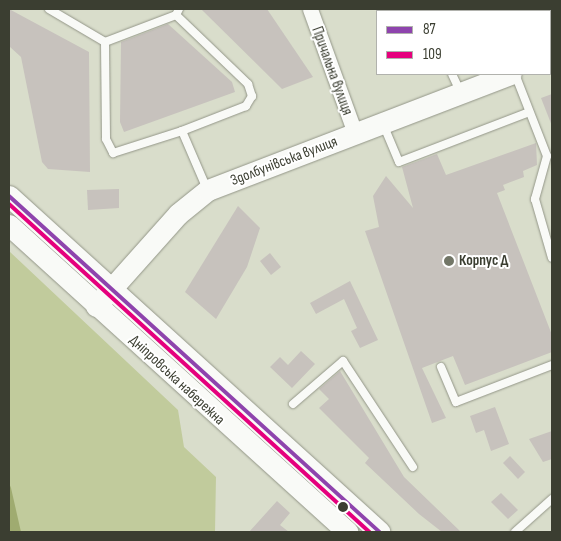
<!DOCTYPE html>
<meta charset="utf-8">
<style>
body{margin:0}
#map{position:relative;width:561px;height:541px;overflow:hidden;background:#d9ddcb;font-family:"Sofia Sans Condensed",sans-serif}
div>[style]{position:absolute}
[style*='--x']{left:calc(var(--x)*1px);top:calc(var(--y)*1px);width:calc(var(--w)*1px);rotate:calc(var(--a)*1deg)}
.green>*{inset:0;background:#c1cb9c}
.water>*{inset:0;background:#9fab70}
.building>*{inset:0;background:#c7c2bd}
.roads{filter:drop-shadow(0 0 1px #939688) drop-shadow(0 0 1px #939688)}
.lane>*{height:8px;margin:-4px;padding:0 4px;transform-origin:4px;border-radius:4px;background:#f9faf7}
.street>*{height:15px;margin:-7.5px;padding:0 7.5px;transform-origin:7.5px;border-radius:7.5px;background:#f9faf7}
.secondary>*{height:21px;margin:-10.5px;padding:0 10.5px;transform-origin:10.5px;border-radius:10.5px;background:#f9faf7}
.bus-1>*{height:4px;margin:-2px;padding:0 2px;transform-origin:2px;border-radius:2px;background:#8e44ad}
.bus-2>*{height:4px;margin:-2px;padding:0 2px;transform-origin:2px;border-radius:2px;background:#e5007d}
.dots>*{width:14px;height:14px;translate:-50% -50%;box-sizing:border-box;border:2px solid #fff;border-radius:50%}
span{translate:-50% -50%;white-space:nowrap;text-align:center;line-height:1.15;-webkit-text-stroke:4px #fff;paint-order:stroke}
.street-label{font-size:15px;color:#3b3e31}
.poi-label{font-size:15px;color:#3b3e31;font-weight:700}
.left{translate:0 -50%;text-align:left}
.frame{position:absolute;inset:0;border:10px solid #3b3e31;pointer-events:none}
.legend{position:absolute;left:376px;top:10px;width:175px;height:65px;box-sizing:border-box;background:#fff;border:1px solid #b1b2ad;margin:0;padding:6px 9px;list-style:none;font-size:15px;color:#3b3e31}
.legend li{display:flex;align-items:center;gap:10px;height:25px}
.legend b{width:25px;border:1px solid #b1b2ad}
</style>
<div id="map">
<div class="green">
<div style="clip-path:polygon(9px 251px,178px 410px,184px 447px,216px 477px,215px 532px,9px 532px)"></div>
</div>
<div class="water">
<div style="clip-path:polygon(9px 483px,11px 488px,21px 532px,9px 532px)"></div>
</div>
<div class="building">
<div style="clip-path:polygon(9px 9px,89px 52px,90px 172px,48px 169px,42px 162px,21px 57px,9px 46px)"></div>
<div style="clip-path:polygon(201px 9px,267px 9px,313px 77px,282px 89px)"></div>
<div style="clip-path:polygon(168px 24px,232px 82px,235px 92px,124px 132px,120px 122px,121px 42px)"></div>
<div style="clip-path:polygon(552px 94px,552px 126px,541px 98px)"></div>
<div style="clip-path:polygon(536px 143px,537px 165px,523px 171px,524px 177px,503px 185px,505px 190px,497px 193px,552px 335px,552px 352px,465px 385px,453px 356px,422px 368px,446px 418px,432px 423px,365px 231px,379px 227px,373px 196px,386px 176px,413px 208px,402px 167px,437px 154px,446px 175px)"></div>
<div style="clip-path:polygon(119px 189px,119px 208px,88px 210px,87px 190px)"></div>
<div style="clip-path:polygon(238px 206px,260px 228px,247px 267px,216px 319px,185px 292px)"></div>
<div style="clip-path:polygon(270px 253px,281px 267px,271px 275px,260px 261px)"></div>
<div style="clip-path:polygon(350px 281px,378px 340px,360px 348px,351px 331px,357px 328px,344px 299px,316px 314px,310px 303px)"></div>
<div style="clip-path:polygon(301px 351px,315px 364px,292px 388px,270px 367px,280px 357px,288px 365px)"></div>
<div style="clip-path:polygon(340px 371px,404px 477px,461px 532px,442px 532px,419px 514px,365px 463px,369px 458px,319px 408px,329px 399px,319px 389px)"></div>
<div style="clip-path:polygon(495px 407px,509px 444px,491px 451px,484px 430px,476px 433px,470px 416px)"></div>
<div style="clip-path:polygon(552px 431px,552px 459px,543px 462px,529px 439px)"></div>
<div style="clip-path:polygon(510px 456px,525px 472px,518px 479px,503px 463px)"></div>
<div style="clip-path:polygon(501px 493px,518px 510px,508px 519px,491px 502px)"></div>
<div style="clip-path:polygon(277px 501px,290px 513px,280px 525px,289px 532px,249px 532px)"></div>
</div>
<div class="roads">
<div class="lane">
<div style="--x:49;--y:9;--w:65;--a:30.5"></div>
<div style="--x:105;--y:42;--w:76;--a:-20.8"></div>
<div style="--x:176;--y:15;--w:7;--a:-63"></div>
<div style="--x:486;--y:11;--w:4;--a:-34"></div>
<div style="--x:176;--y:15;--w:100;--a:43.8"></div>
<div style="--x:248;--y:84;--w:13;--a:72"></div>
<div style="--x:252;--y:96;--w:12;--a:121"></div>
<div style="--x:246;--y:106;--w:69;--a:158.7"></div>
<div style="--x:105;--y:42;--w:97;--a:89.4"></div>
<div style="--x:106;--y:139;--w:16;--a:63"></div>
<div style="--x:113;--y:153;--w:72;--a:-17.7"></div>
<div style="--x:182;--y:131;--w:63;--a:66.7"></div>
<div style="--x:452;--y:74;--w:19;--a:65"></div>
<div style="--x:515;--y:74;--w:88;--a:68.7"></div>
<div style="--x:547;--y:156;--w:45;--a:105.6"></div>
<div style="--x:535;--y:199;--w:61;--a:73.9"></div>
<div style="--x:383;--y:124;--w:41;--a:67.2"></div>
<div style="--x:399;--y:162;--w:139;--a:-21"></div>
<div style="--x:441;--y:367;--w:38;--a:67"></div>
<div style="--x:456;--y:402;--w:103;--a:-21.1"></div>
<div style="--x:293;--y:404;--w:66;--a:-40.7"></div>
<div style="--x:343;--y:361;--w:127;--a:56.6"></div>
<div style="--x:515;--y:532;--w:50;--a:-41.7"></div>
</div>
<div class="street">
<div style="--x:310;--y:9;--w:132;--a:70.1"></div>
</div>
<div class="secondary">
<div style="--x:550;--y:59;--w:2;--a:-27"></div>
<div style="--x:9;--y:196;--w:500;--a:42.2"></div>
<div style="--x:9;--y:225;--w:457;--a:42.2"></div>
<div style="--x:96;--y:306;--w:123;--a:-48.3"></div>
<div style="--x:178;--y:214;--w:38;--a:-39"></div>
<div style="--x:208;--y:190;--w:324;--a:-21"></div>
</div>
</div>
<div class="bus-1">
<div style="--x:9;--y:196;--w:500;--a:42.2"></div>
</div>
<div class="bus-2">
<div style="--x:9;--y:204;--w:488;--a:42.3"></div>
</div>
<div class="dots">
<div style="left:449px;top:261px;background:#727667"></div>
<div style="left:343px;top:507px;background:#3b3e31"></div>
</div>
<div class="street-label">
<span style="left:332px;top:71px;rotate:70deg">Причальна вулиця</span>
<span style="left:284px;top:161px;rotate:-21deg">Здолбунівська вулиця</span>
<span style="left:177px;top:380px;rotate:43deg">Дніпровська набережна</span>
</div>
<div class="poi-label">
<span class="left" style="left:459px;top:261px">Корпус Д</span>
</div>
<div class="frame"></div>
<ul class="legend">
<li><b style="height:6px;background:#8e44ad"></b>87</li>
<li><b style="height:6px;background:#e5007d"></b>109</li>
</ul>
</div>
